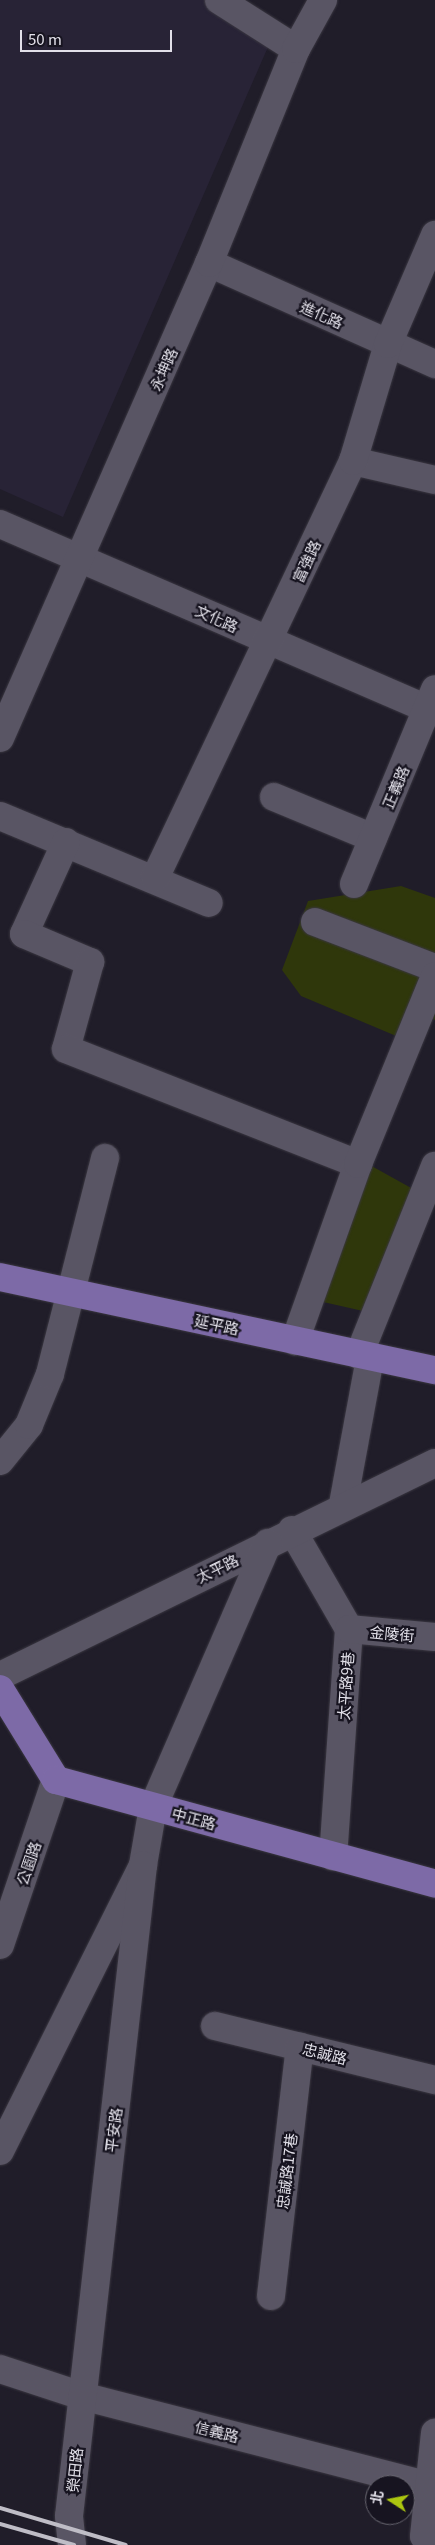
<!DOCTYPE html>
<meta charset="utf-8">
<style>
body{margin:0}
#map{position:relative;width:435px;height:2545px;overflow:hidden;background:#201d29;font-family:Georgia,"Noto Sans TC",serif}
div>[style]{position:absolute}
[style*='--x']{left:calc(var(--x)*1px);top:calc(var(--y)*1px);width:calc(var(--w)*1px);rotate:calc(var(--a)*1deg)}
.built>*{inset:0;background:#282336}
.green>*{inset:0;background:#2f370b}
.roads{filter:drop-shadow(0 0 1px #3a3741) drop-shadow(0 0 1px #3a3741)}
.minor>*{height:28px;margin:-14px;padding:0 14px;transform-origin:14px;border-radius:14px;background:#595564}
.major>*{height:28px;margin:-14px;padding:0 14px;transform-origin:14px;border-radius:14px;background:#7d6aa7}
.rail>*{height:4px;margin:-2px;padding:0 2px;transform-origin:2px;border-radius:2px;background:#bfbdc6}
span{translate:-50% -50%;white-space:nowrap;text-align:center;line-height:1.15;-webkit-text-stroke:4.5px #171420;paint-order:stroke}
.street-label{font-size:15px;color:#e2e0e9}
.north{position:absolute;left:365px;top:2475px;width:50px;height:50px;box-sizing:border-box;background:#171420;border:1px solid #686670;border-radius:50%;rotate:281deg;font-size:14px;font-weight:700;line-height:20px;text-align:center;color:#e2e0e9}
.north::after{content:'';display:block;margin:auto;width:18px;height:22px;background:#acc610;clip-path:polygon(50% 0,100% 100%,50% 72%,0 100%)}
.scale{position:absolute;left:20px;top:30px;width:152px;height:22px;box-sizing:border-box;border:2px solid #e2e0e9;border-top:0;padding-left:6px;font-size:15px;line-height:18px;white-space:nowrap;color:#e2e0e9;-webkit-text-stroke:4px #171420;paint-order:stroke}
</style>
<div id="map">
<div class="built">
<div style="clip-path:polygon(0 0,219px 0,274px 33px,63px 517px,0 489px)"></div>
</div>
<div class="green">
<div style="clip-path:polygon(401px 886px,435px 898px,435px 1020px,429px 1017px,368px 1164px,413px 1189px,363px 1311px,301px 1297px,401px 1038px,301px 996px,282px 970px,308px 901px)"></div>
</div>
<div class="roads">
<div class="minor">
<div style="--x:219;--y:0;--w:91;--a:32.5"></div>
<div style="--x:209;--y:263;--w:248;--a:24.1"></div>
<div style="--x:353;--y:461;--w:84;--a:13"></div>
<div style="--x:0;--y:524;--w:474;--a:23.4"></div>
<div style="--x:0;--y:738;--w:519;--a:-66.25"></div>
<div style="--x:209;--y:263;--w:231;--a:-67.9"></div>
<div style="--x:296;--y:49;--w:56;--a:-61.1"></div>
<div style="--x:274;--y:797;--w:107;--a:22.5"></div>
<div style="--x:0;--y:816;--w:226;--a:22.6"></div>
<div style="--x:66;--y:842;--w:101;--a:114.5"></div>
<div style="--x:24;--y:934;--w:72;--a:23"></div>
<div style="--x:90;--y:962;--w:90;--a:105.4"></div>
<div style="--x:66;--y:1049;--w:314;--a:21.5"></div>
<div style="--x:358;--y:1164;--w:188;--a:109.6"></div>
<div style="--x:155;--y:878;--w:462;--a:-64.6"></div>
<div style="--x:353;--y:461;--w:122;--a:-73.3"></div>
<div style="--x:388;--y:344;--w:119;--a:-66.7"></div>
<div style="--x:354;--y:884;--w:211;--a:-67.4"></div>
<div style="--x:315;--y:922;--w:129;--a:21"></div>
<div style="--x:358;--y:1164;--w:203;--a:-67.7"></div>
<div style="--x:359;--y:1355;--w:204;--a:-68.1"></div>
<div style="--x:0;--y:1461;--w:46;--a:-51.1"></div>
<div style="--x:29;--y:1425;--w:55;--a:-67.6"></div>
<div style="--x:50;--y:1374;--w:223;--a:-75.7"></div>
<div style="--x:343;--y:1504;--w:148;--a:-79.5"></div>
<div style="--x:292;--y:1530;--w:114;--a:60.1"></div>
<div style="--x:349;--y:1629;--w:228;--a:94"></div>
<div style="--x:349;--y:1629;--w:86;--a:5.3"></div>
<div style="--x:0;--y:1676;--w:484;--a:-26.1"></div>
<div style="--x:0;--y:1945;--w:174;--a:-71.3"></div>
<div style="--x:215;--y:2026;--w:227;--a:13.8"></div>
<div style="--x:0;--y:2151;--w:320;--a:-63.4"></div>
<div style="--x:143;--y:1865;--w:59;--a:-80.2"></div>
<div style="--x:153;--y:1807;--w:288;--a:-66.5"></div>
<div style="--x:271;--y:2296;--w:251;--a:-83.4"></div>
<div style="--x:0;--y:2369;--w:86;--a:18.2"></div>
<div style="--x:82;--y:2396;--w:365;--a:14.5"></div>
<div style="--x:72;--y:2545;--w:29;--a:-96"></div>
<div style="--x:69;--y:2516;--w:655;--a:-83.51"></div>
<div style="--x:429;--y:2545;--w:10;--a:-119"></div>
<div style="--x:424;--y:2536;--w:104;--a:-83.9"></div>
</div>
<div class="major">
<div style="--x:0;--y:1277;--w:445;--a:12.1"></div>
<div style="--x:0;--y:1689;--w:107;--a:58.4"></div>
<div style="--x:56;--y:1780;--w:393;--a:15.3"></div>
</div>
</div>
<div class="rail">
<div style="--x:0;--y:2508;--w:131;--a:16.4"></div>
<div style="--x:0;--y:2524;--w:77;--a:15.8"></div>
</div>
<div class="street-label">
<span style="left:322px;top:314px;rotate:24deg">進化路</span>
<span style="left:163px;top:369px;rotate:-66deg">永坤路</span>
<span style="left:306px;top:561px;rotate:-65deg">富強路</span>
<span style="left:217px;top:618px;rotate:24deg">文化路</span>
<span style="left:395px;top:787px;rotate:-67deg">正義路</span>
<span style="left:217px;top:1324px;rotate:12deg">延平路</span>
<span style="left:217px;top:1568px;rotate:-26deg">太平路</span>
<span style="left:392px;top:1633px;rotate:5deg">金陵街</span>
<span style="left:345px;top:1686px;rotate:-86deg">太平路9巷</span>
<span style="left:194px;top:1818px;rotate:15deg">中正路</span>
<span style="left:28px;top:1863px;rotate:-71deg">公園路</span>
<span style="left:325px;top:2053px;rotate:14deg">忠誠路</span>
<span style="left:113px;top:2130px;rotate:-83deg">平安路</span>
<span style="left:286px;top:2171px;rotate:-83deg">忠誠路17巷</span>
<span style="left:217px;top:2431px;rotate:14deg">信義路</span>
<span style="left:74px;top:2470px;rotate:-84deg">榮田路</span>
</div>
<div class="north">北</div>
<div class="scale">50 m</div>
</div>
